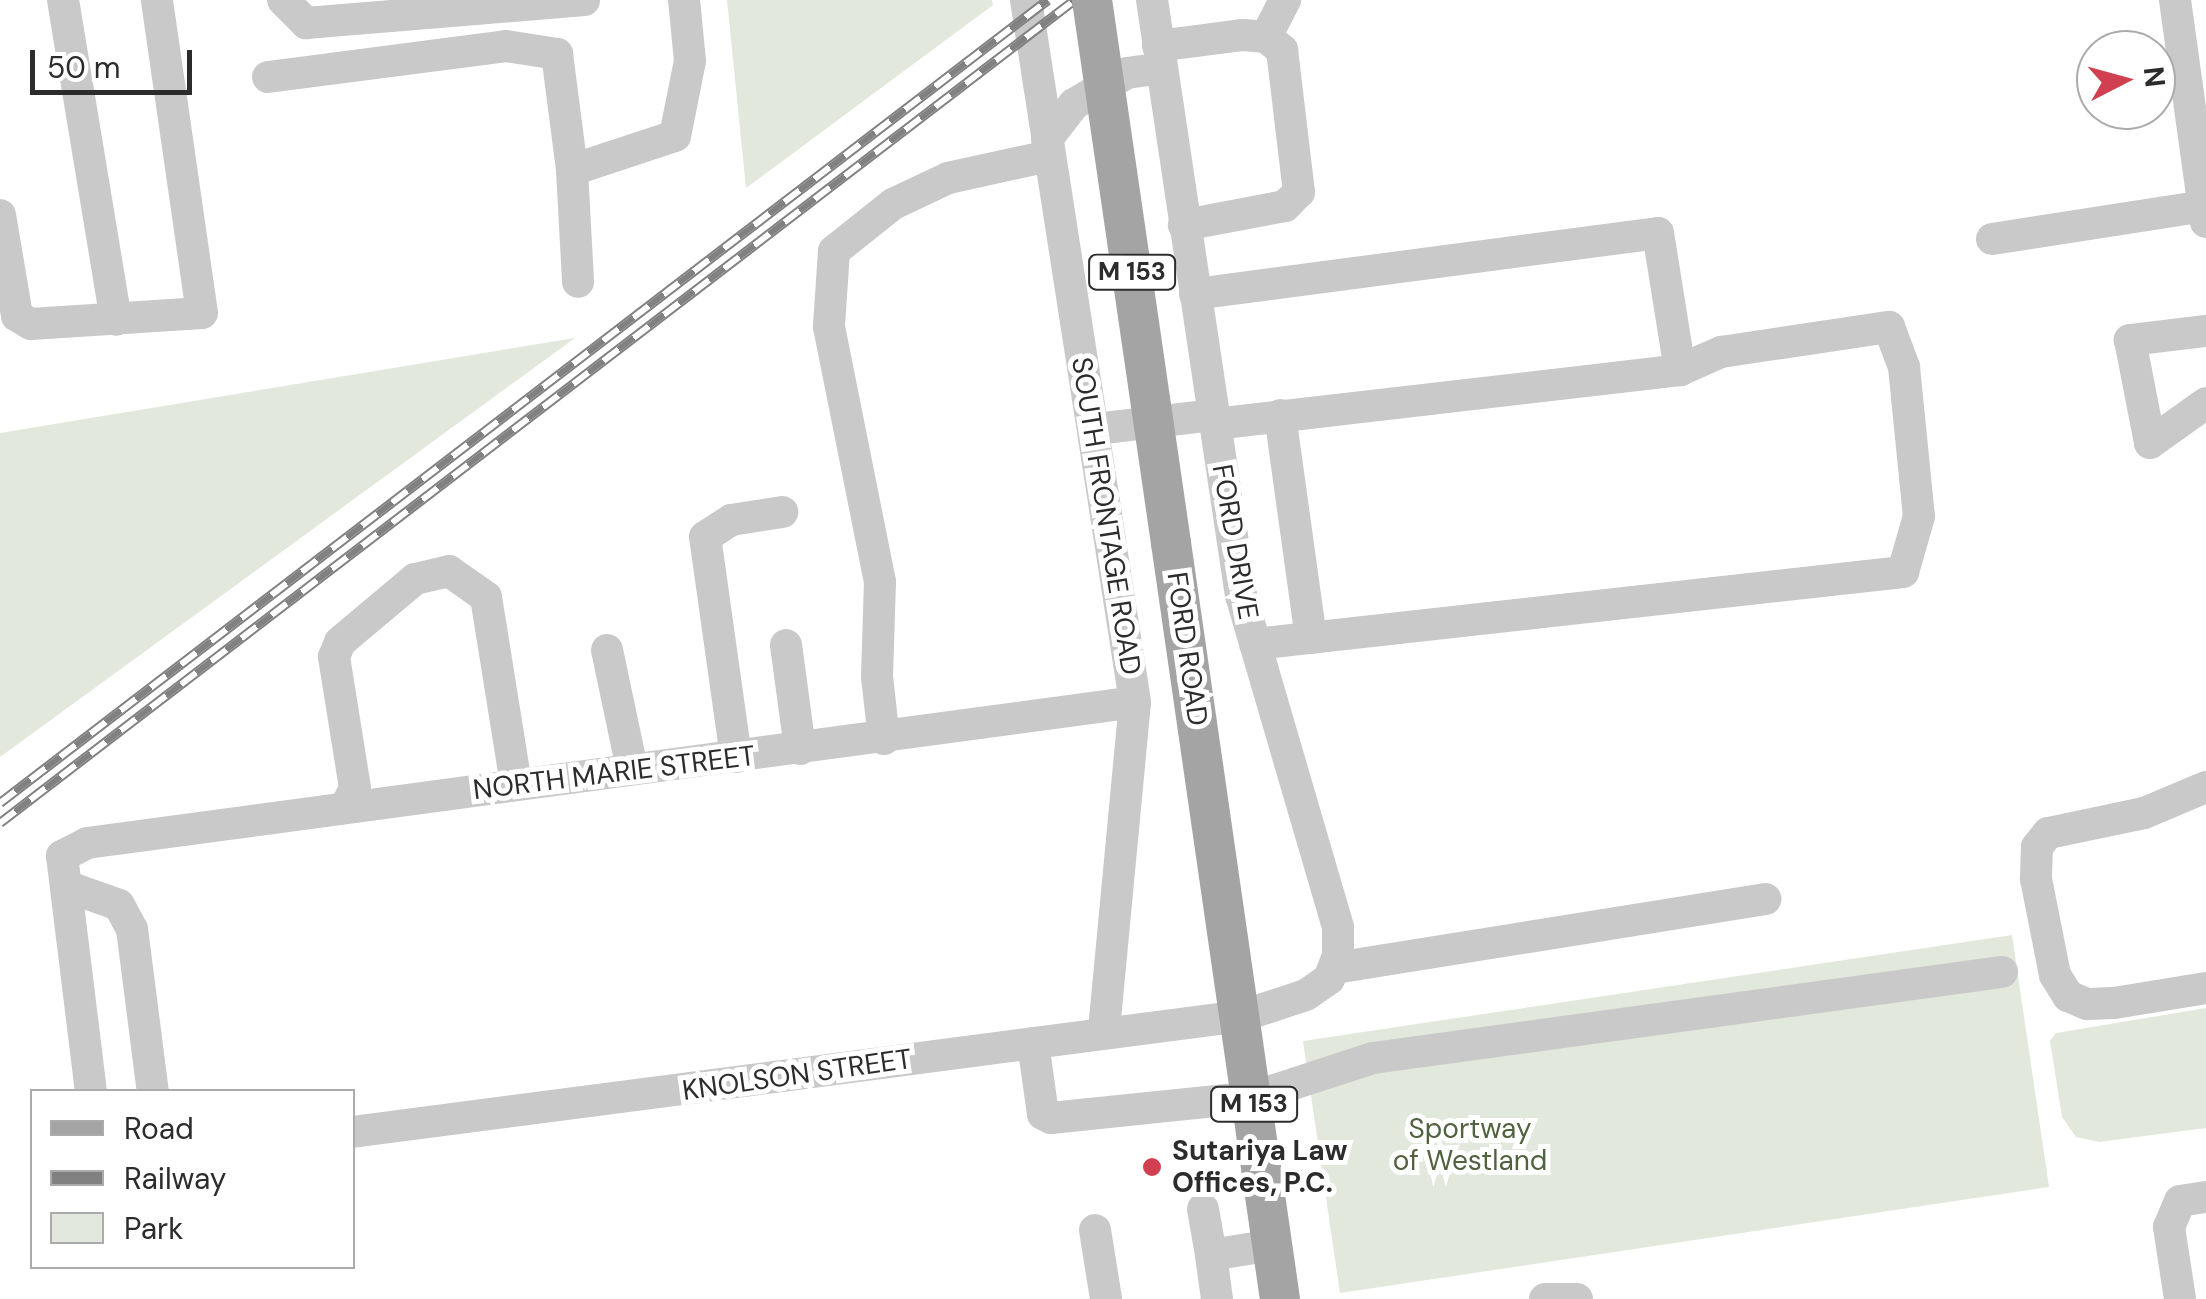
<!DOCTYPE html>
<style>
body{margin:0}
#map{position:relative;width:2206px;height:1299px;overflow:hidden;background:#fff;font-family:"DM Sans",sans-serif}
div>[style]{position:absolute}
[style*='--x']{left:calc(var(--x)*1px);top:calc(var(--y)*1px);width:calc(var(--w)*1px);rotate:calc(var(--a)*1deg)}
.green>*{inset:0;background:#e2e8db}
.minor>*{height:32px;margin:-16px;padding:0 16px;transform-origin:16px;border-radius:16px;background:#c9c9c9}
.major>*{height:40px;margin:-20px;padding:0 20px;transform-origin:20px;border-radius:20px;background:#a4a4a4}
.rail>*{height:10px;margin-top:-5px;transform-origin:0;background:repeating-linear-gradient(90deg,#fff 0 19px,#818181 0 38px);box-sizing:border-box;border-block:2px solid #818181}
.major-bridge>*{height:40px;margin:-20px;padding:0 20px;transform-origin:20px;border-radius:20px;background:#a4a4a4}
.dots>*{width:28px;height:28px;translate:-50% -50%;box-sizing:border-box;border:5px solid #fff;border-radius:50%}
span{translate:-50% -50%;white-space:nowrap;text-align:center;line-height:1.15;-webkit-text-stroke:10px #fff;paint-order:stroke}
.shield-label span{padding:2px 8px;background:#fff;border:2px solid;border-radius:8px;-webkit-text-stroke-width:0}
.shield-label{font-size:25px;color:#2c2c2c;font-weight:700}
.street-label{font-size:28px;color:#2c2c2c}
.park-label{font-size:28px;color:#51623f}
.poi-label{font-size:28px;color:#2c2c2c;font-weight:700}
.left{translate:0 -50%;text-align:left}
.legend{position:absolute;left:30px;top:1089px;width:325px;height:180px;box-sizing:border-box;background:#fff;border:2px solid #ababab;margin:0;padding:12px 18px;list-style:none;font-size:30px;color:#2c2c2c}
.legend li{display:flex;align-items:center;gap:20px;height:50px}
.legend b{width:50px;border:2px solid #ababab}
.north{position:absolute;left:2076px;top:30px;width:100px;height:100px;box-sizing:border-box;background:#fff;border:2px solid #ababab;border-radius:50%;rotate:84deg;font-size:28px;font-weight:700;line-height:40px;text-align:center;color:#2c2c2c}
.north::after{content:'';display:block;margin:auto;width:35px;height:45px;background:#d04051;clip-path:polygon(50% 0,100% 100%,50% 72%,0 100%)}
.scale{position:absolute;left:30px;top:50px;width:162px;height:45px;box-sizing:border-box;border:5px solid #2c2c2c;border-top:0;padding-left:12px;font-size:30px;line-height:35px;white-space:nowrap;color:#2c2c2c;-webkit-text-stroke:8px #fff;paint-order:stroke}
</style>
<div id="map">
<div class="green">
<div style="clip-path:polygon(727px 0,992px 0,993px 5px,746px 188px)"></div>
<div style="clip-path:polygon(575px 338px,0 757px,0 433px)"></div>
<div style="clip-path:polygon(2012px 935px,2049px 1187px,1340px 1293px,1303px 1041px)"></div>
<div style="clip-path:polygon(2206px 1008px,2206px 1128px,2099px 1142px,2076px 1137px,2062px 1117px,2050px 1041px,2056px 1033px)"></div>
</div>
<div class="minor">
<div style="--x:63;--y:0;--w:324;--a:80.6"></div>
<div style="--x:283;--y:0;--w:33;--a:45"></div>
<div style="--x:306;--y:23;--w:279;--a:-4.7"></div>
<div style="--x:1026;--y:0;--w:710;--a:81.17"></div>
<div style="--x:1135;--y:702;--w:332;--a:95.4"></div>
<div style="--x:2175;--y:0;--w:224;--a:82.1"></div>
<div style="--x:1266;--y:37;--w:42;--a:-62.8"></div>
<div style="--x:1158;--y:46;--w:86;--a:-7.4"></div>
<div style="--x:1243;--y:35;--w:23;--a:5"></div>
<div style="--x:1266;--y:37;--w:21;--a:39"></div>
<div style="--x:1282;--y:50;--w:143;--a:83.2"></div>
<div style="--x:1299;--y:192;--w:20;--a:135"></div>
<div style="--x:1285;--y:206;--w:103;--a:169.3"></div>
<div style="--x:268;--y:77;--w:240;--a:-7.4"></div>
<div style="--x:506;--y:46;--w:52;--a:8.9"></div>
<div style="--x:557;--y:54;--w:117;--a:82.6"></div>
<div style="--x:572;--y:170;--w:108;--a:-18.3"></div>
<div style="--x:675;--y:136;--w:76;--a:-78.7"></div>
<div style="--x:690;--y:61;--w:61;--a:-95.6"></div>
<div style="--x:1047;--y:139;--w:44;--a:-52.4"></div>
<div style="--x:1074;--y:104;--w:61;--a:-30.3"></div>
<div style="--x:1127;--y:73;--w:34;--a:-8"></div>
<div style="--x:572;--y:170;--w:112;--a:86.9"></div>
<div style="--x:0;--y:215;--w:102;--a:80.4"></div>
<div style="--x:17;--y:316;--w:16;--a:30"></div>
<div style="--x:31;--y:324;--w:171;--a:-3.7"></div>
<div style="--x:202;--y:313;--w:316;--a:-98.2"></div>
<div style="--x:1992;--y:239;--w:215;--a:-8.8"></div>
<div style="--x:1195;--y:294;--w:467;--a:-7.5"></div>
<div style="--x:1658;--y:233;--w:139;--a:80.9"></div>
<div style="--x:2206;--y:331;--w:77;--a:173.2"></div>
<div style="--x:2130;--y:340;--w:105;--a:79"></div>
<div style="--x:2150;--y:443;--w:69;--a:-35.5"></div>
<div style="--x:1280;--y:415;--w:225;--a:82.1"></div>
<div style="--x:1215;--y:424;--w:468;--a:-6.6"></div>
<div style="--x:1680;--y:370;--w:45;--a:-23.7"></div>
<div style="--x:1721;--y:352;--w:170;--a:-8.5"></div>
<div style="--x:1889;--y:327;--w:43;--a:69.4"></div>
<div style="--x:1904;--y:367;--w:150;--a:84.3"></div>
<div style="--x:1919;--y:516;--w:58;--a:105.9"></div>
<div style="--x:1903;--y:572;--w:652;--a:173.66"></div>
<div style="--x:1096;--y:429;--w:119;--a:-6.8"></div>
<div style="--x:786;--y:645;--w:105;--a:82.3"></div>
<div style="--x:607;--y:650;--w:122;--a:78.1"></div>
<div style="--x:884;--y:739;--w:62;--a:-96.4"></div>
<div style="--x:877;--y:677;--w:95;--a:-88.2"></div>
<div style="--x:880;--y:582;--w:261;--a:-101.3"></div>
<div style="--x:829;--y:326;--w:75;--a:-86.2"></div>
<div style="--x:834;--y:251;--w:75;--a:-38.5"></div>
<div style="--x:893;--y:204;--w:61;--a:-25.3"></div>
<div style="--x:948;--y:178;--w:103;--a:-12.3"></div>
<div style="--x:736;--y:757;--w:222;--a:-98"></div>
<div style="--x:705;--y:537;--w:31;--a:-33"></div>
<div style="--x:731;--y:520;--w:52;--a:-8.9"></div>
<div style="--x:2206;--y:787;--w:67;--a:157.2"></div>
<div style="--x:2144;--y:813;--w:98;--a:168.2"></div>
<div style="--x:2048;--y:833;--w:18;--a:128"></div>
<div style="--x:2037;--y:847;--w:32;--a:92"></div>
<div style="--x:2036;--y:879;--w:98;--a:78.8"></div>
<div style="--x:2055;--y:975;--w:25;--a:58"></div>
<div style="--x:2068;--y:996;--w:21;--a:23"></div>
<div style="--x:2087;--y:1004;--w:27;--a:-2"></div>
<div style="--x:2114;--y:1003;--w:93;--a:-9.3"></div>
<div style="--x:345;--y:808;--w:22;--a:-63"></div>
<div style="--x:355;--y:788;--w:133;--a:-99.1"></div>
<div style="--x:334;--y:657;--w:16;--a:-68"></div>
<div style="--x:340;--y:642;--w:98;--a:-40"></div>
<div style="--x:415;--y:579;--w:35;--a:-13"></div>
<div style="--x:449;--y:571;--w:45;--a:35.1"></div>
<div style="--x:486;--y:597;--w:190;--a:80.9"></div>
<div style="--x:66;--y:886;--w:56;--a:19.7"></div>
<div style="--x:119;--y:905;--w:27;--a:62"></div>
<div style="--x:132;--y:929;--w:164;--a:82.7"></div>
<div style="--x:1335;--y:968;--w:436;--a:-9.1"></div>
<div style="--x:1033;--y:1043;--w:72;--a:82"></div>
<div style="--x:1043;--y:1114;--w:9;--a:27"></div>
<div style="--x:1051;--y:1118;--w:203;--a:-5.9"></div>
<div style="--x:1253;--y:1097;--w:126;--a:-18"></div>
<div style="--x:1373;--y:1058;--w:635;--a:-7.79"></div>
<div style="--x:91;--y:1092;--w:238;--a:-97"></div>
<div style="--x:62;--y:856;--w:28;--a:-27"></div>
<div style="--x:87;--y:843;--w:1057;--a:-7.66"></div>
<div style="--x:352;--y:1132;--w:898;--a:-7.43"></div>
<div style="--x:1242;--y:1016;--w:67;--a:-18.2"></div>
<div style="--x:1306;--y:995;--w:28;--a:-35"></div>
<div style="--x:1329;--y:979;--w:25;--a:-69"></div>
<div style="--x:1338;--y:956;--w:29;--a:-90"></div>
<div style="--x:1338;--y:927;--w:345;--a:-106.3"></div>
<div style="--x:1241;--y:596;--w:603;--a:-98.49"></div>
<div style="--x:1203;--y:1209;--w:47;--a:80.1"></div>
<div style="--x:1095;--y:1230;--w:70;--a:80.9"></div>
<div style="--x:1217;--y:1299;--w:44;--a:-97.8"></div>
<div style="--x:1211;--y:1255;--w:62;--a:-9.3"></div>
<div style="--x:1545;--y:1299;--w:32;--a:0"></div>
<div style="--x:2180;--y:1299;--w:73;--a:-98.7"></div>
<div style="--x:2169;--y:1227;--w:28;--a:-67"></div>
<div style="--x:2180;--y:1201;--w:26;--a:-9"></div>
</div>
<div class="major">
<div style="--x:1171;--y:543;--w:764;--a:81.8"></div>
</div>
<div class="rail">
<div style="--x:0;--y:803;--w:1320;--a:-37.46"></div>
<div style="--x:0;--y:823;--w:1354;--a:-37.44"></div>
</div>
<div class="major-bridge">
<div style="--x:1092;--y:0;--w:549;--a:81.72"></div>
</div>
<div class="dots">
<div style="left:1152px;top:1167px;background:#d04051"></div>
</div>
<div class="shield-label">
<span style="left:1132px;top:272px">M 153</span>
<span style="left:1254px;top:1104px">M 153</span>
</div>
<div class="street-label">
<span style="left:1106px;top:516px;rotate:81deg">SOUTH FRONTAGE ROAD</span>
<span style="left:1235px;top:542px;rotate:80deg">FORD DRIVE</span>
<span style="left:1187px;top:649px;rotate:82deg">FORD ROAD</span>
<span style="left:614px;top:773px;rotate:-7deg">NORTH MARIE STREET</span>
<span style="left:797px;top:1075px;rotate:-8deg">KNOLSON STREET</span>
</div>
<div class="park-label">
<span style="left:1470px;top:1145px">Sportway<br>of Westland</span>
</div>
<div class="poi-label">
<span class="left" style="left:1172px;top:1167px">Sutariya Law<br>Offices, P.C.</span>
</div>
<ul class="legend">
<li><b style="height:12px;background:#a4a4a4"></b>Road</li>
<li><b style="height:12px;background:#818181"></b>Railway</li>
<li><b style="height:28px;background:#e2e8db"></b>Park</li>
</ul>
<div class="north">N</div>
<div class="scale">50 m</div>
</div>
